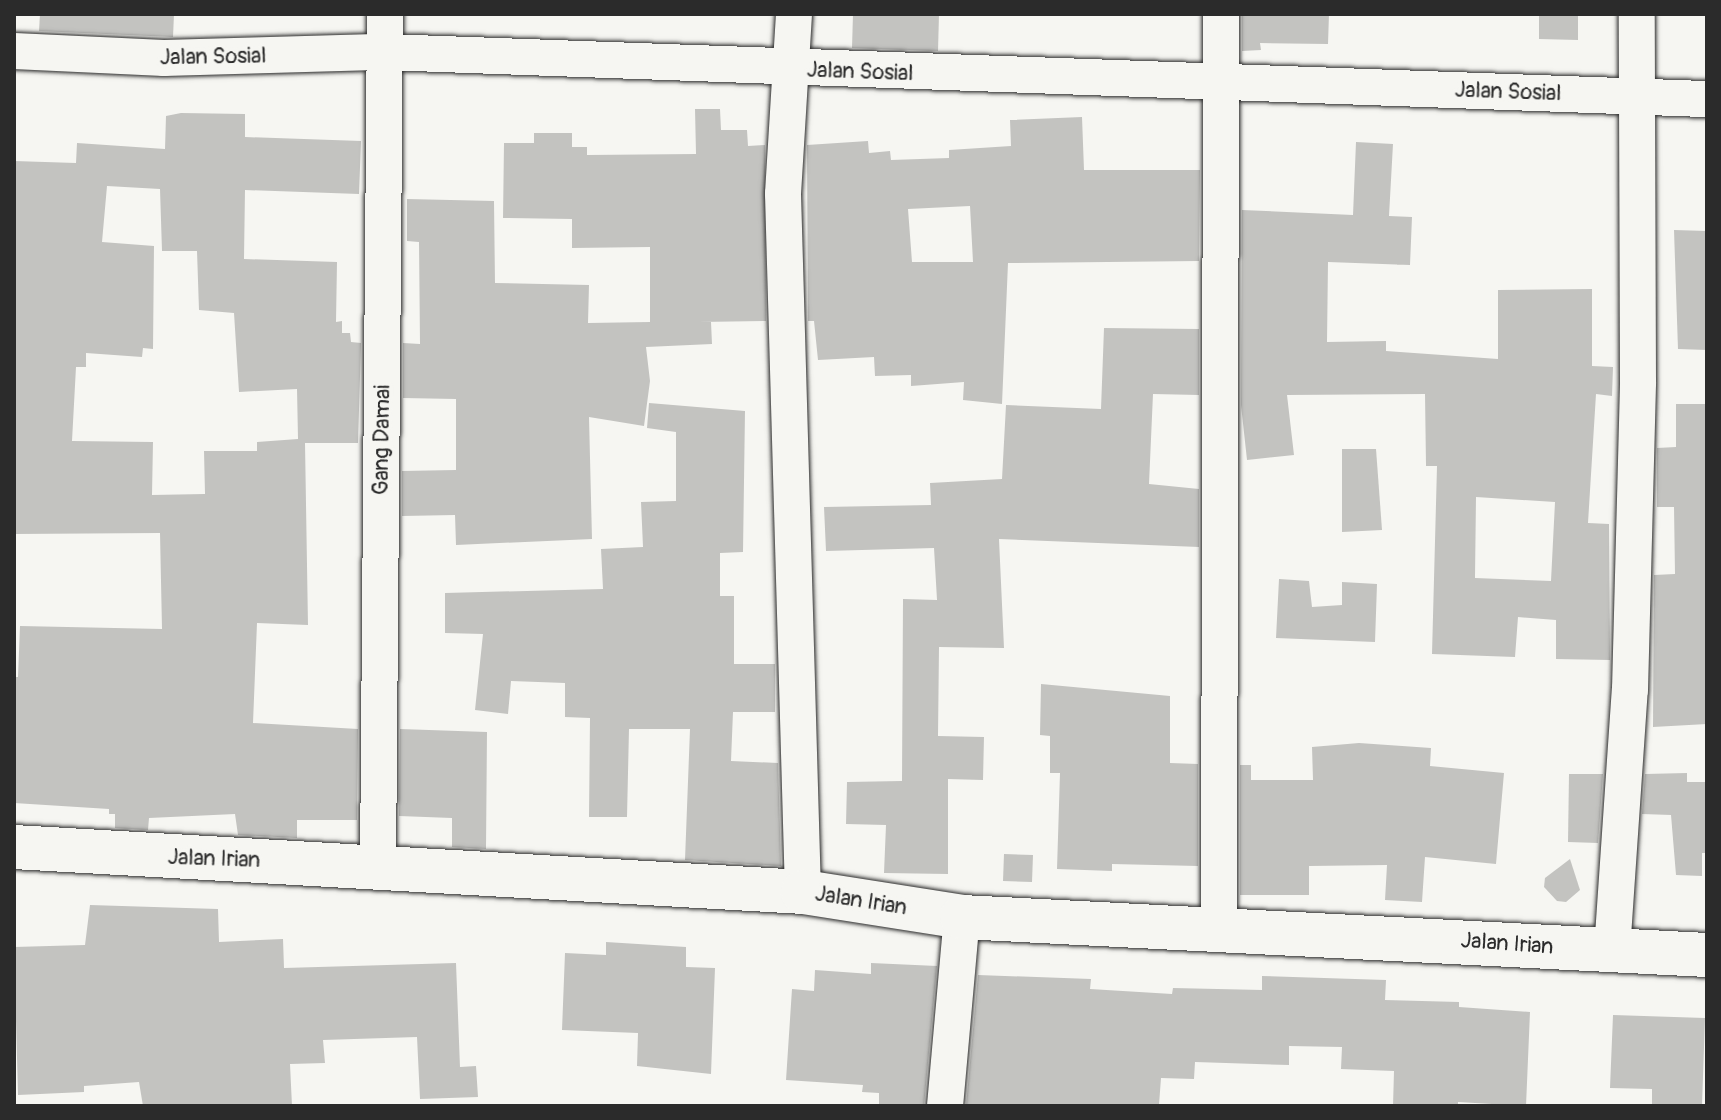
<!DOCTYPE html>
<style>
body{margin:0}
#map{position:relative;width:1721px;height:1120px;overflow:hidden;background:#f6f6f2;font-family:Pangolin,sans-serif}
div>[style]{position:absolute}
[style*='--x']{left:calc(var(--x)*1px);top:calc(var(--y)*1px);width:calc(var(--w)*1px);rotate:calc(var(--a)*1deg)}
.building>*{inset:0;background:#c3c3c0}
.roads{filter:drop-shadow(0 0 2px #2b2b2b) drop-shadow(0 0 2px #2b2b2b)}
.minor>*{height:36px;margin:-18px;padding:0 18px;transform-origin:18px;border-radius:18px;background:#f6f6f2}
.secondary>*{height:44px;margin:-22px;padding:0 22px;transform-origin:22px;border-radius:22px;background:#f6f6f2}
span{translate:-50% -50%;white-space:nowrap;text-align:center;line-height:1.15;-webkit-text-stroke:7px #f6f6f2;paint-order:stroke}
.street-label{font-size:22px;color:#2b2b2b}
.frame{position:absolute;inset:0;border:16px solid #2b2b2b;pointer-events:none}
</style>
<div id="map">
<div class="building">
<div style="clip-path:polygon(40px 14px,174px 14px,173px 37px,39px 31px)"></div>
<div style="clip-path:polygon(853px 14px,939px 14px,938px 51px,852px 48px)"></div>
<div style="clip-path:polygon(1242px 14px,1329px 14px,1328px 44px,1260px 43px,1261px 50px,1242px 51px)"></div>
<div style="clip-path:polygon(1539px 14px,1578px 14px,1578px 40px,1539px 39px)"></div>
<div style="clip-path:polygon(695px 109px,720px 109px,721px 130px,747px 130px,748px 146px,765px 145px,766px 321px,699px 322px,711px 322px,712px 344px,646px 347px,650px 381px,644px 426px,589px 417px,592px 539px,456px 545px,455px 515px,402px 516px,402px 471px,456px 470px,456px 399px,403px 398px,403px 343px,420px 344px,419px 242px,407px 241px,407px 199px,494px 201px,495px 283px,589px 285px,588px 323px,650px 322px,650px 247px,572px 248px,572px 219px,503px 218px,504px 143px,534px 143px,534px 133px,572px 133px,572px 147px,587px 147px,587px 155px,696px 154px)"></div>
<div style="clip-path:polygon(evenodd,181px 113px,245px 114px,245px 137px,361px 141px,359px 194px,245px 190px,244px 259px,337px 262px,336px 322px,342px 321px,342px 333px,350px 333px,351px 342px,361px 343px,358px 443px,305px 443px,308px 625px,257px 623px,253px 723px,358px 729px,357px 820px,297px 820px,297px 838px,238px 835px,235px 814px,149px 818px,148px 830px,115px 828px,115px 814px,109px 814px,109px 809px,14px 803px,14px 677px,18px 677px,20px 626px,162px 629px,160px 533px,14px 534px,14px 161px,76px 163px,77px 143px,165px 149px,166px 116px,181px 113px,107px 186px,160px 189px,162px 251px,197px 251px,199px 310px,234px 313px,239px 392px,297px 389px,298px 439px,257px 442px,257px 451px,204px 451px,205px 494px,152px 495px,153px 442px,72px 441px,76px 367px,86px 367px,86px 353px,142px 357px,143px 348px,153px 349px,154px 246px,102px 242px,107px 186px)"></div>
<div style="clip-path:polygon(evenodd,1082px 117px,1084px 170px,1200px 170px,1199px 261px,1008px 263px,1002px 404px,963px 400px,964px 382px,911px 386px,911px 375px,875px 376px,874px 357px,818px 360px,814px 321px,808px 321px,807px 145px,868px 141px,869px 153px,890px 151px,891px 160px,949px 158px,949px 150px,1011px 146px,1010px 120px,1082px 117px,970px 206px,973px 262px,912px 262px,908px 209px,970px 206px)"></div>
<div style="clip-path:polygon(evenodd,1356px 142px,1393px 144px,1389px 216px,1412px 217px,1410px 265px,1328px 262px,1327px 342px,1386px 341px,1386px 351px,1498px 359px,1498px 290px,1592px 289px,1592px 366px,1613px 367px,1612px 396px,1596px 394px,1588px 523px,1609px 524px,1610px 660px,1556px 659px,1556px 620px,1518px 617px,1515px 657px,1432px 654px,1437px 466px,1426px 466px,1425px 394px,1287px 395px,1294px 455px,1247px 460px,1241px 405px,1242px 210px,1353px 215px,1356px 142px,1476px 497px,1555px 502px,1551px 581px,1475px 578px,1476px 497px)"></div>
<div style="clip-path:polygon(1674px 230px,1707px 231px,1707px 350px,1678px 349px)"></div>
<div style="clip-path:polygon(1104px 328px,1199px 329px,1199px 395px,1153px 394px,1149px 484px,1199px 489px,1199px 547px,999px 539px,1004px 648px,939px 647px,938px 736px,984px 737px,983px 780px,948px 779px,948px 874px,884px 873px,886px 825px,846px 824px,847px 782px,902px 781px,903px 599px,937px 600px,934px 548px,826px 551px,824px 507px,931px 505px,930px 483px,1002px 479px,1006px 405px,1101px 409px)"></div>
<div style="clip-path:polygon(649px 403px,745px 411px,743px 552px,720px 553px,720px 596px,734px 596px,734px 664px,775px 664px,775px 712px,733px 712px,731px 761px,778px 763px,781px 866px,685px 860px,690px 729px,629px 729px,627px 817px,589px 817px,590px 718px,565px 717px,565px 683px,511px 681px,508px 714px,475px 710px,483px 634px,445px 633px,445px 593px,603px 589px,601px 549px,643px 547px,641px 502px,676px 501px,676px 432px,647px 428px)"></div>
<div style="clip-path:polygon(1676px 404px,1707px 404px,1707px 724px,1653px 727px,1654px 575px,1675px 574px,1674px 507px,1657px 507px,1657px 448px,1676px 447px)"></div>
<div style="clip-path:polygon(1342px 449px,1376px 449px,1382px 530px,1342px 532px)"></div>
<div style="clip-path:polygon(1279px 579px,1309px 581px,1312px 607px,1342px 605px,1342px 582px,1377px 584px,1375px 642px,1276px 638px)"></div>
<div style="clip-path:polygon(1041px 684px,1170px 696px,1170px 763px,1198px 764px,1198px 866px,1112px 864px,1112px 871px,1057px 869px,1060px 773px,1050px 773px,1050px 736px,1040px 735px)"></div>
<div style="clip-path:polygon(400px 729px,487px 732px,486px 849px,452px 847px,452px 818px,399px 816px)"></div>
<div style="clip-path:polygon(1359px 743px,1431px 748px,1430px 766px,1504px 773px,1496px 864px,1425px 857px,1422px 902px,1385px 900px,1387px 865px,1309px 866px,1309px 895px,1240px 895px,1240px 765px,1251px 765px,1251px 780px,1313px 780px,1312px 747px)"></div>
<div style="clip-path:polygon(1687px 773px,1687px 782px,1707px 782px,1707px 853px,1702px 853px,1702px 876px,1676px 875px,1671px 815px,1642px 814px,1645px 774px)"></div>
<div style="clip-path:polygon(1569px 774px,1603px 774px,1598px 843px,1568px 842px)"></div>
<div style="clip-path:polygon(1004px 854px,1033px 855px,1032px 882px,1003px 881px)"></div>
<div style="clip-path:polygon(1570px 859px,1580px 890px,1566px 902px,1557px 901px,1544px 887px,1545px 878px)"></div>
<div style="clip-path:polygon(90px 905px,218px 909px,219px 942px,283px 939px,284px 968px,456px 963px,460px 1067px,476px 1066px,478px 1097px,420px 1099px,417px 1037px,323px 1040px,325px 1063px,290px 1064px,292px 1106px,143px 1106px,139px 1082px,84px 1086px,84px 1092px,18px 1095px,14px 947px,85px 945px)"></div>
<div style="clip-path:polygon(606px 942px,686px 947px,686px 967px,715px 968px,711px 1074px,637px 1066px,638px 1033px,562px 1030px,565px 953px,606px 955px)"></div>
<div style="clip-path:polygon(871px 963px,937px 966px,924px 1106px,879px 1106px,879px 1093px,862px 1092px,863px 1085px,786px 1080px,792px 989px,814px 991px,815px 970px,871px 974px)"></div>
<div style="clip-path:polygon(978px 975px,1091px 979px,1090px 989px,1172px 994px,1173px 988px,1262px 990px,1262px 976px,1386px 980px,1385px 1000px,1459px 1002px,1459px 1007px,1530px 1012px,1526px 1106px,1458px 1102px,1458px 1106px,1393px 1106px,1394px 1071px,1341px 1069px,1342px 1047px,1289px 1046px,1289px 1065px,1195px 1062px,1194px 1079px,1161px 1078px,1159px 1105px,966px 1106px)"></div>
<div style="clip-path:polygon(1613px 1015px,1705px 1018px,1702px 1106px,1652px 1106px,1652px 1089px,1610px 1088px)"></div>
</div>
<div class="roads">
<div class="minor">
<div style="--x:794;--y:14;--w:180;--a:93.5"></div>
<div style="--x:783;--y:194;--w:698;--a:88.36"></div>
<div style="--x:14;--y:51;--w:150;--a:2.7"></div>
<div style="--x:164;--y:58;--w:221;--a:-1.6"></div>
<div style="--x:385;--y:52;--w:1323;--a:2.04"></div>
<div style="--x:378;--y:866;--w:852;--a:-89.53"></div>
<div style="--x:1219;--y:926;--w:912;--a:-89.87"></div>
<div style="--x:1612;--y:951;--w:262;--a:-86.1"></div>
<div style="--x:1630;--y:690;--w:308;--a:-88.5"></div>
<div style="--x:1638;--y:382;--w:368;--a:-90.2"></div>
<div style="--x:945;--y:1106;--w:190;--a:-84.9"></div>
</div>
<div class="secondary">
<div style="--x:14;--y:847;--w:790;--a:3.26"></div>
<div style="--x:803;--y:892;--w:161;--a:8.9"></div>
<div style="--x:962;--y:917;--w:746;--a:2.92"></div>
</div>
</div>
<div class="street-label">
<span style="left:213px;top:57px;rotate:-1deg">Jalan Sosial</span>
<span style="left:860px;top:72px;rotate:2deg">Jalan Sosial</span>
<span style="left:1508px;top:92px;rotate:2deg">Jalan Sosial</span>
<span style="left:382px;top:440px;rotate:-89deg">Gang Damai</span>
<span style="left:214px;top:859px;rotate:2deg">Jalan Irian</span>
<span style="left:861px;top:901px;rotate:9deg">Jalan Irian</span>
<span style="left:1507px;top:944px;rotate:4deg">Jalan Irian</span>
</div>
<div class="frame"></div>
</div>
